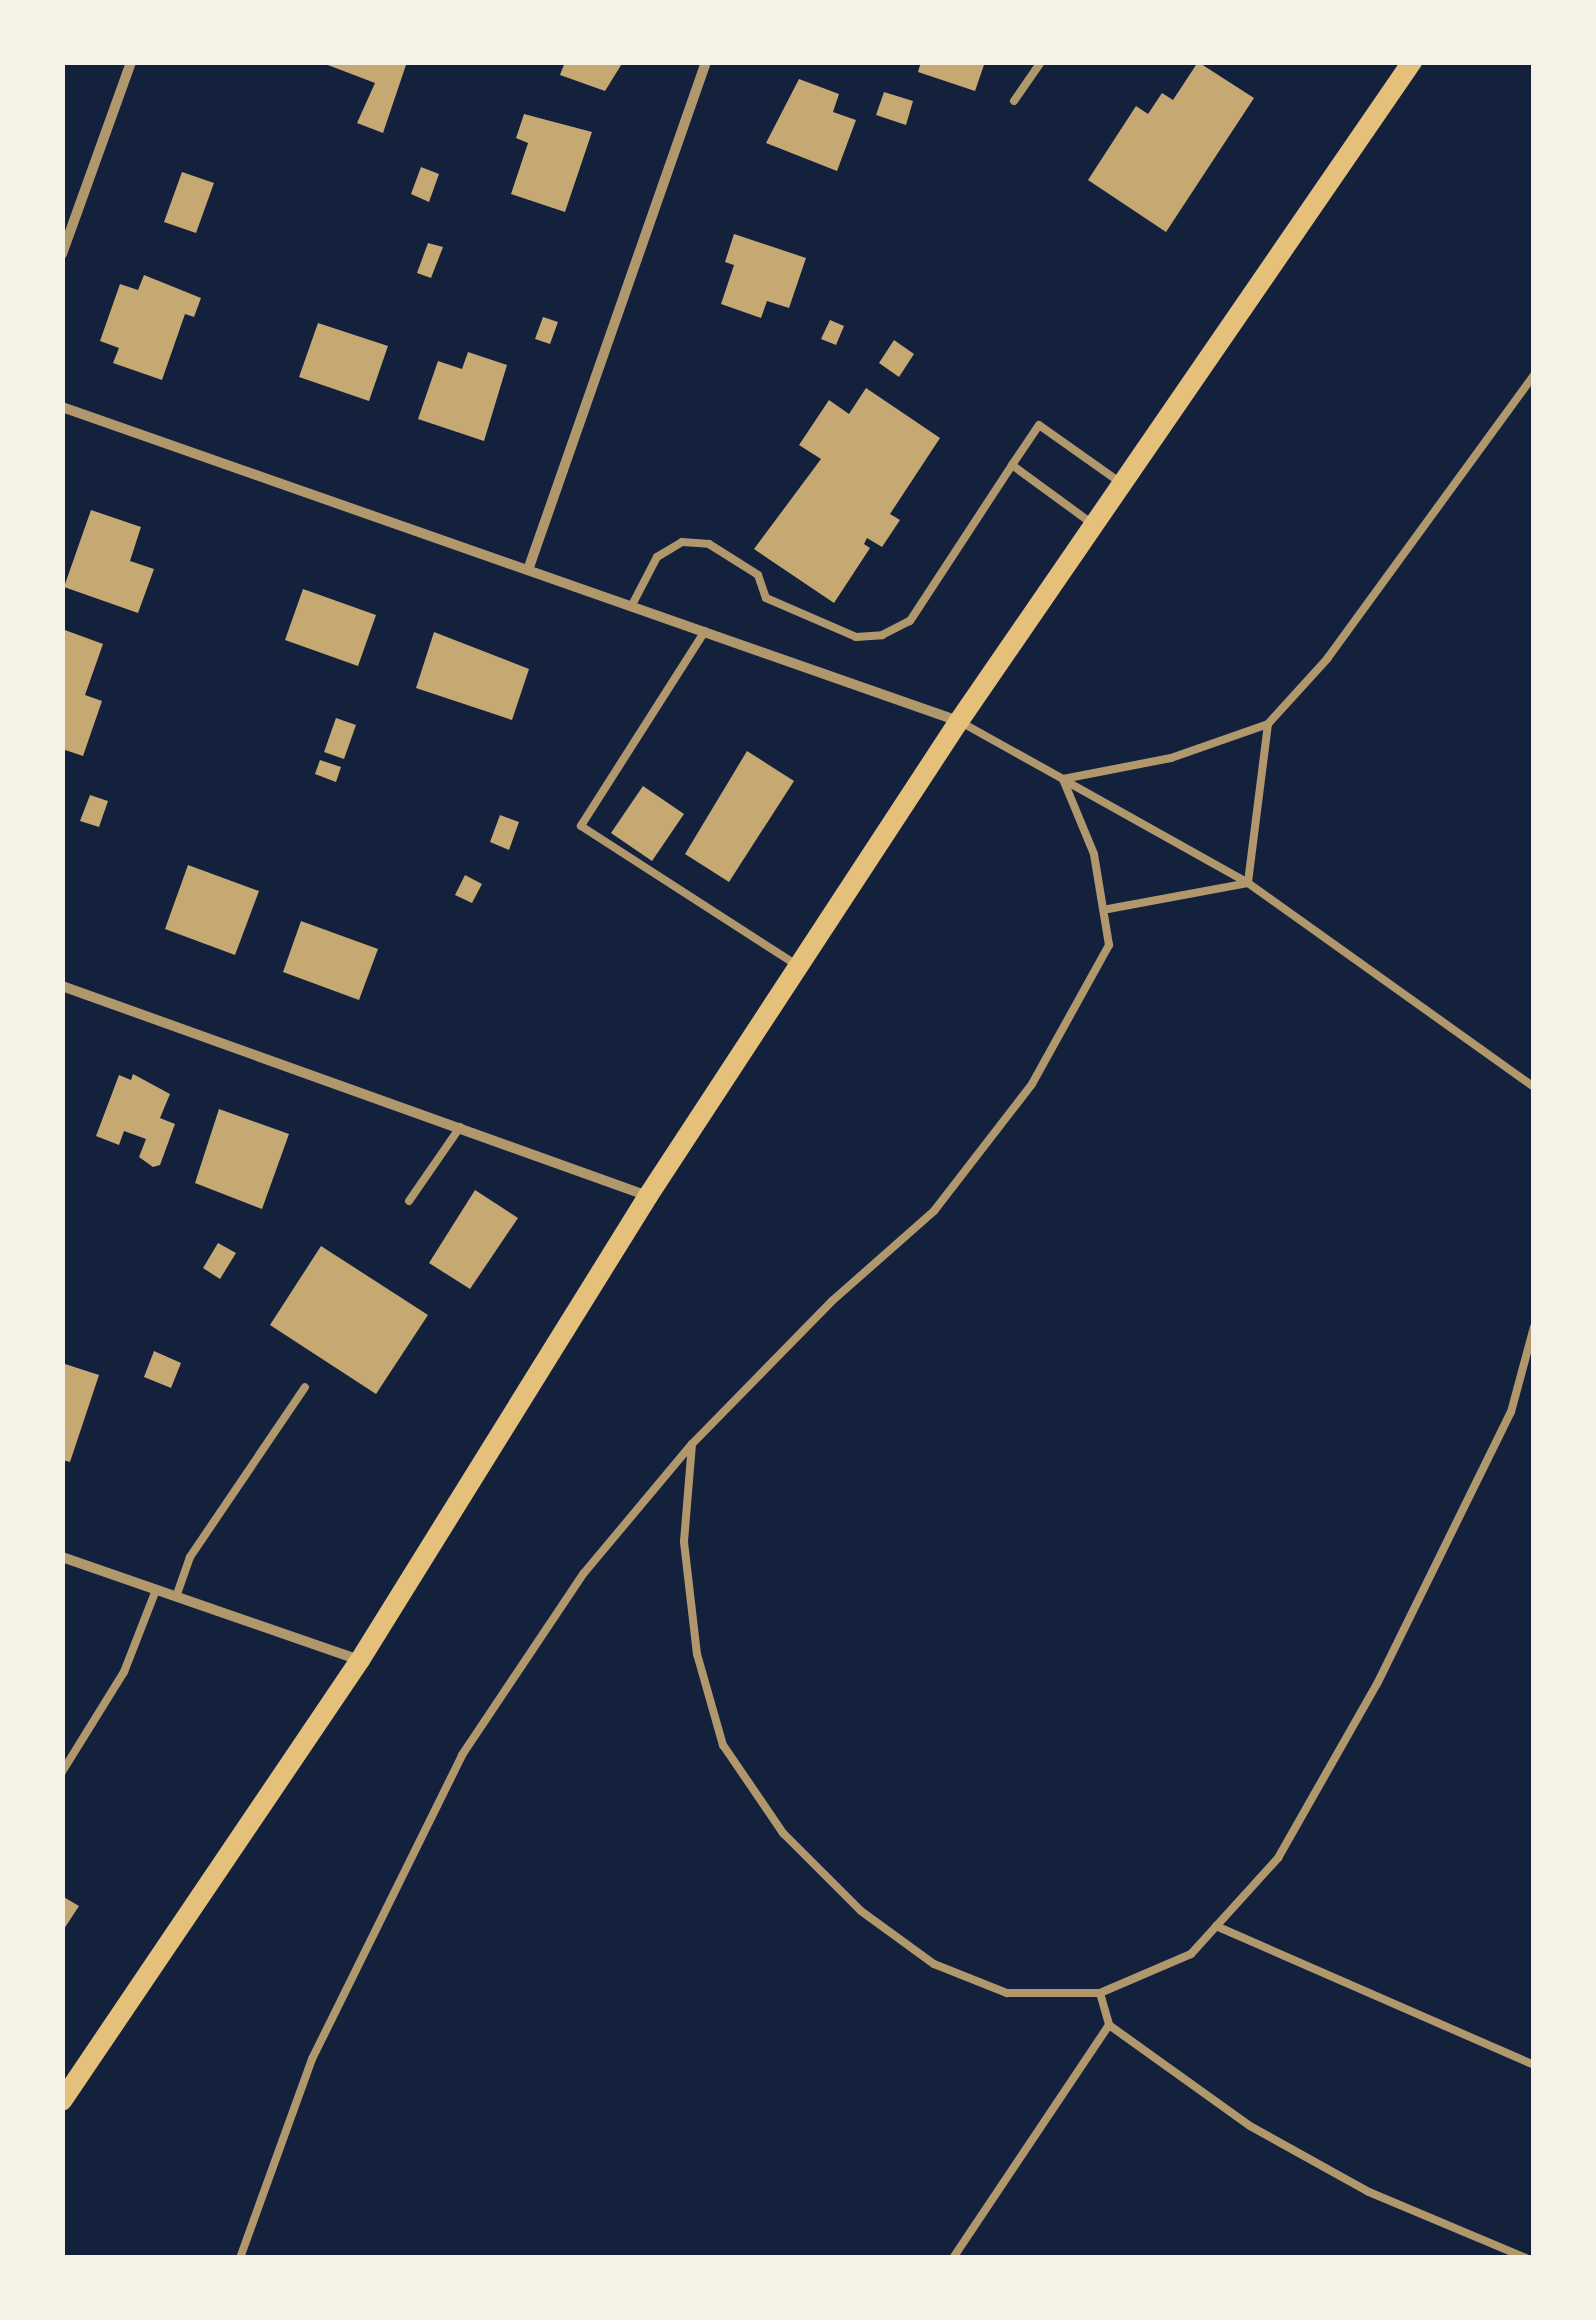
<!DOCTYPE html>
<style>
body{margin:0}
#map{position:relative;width:1596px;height:2320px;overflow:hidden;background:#14213d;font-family:"PT Serif",serif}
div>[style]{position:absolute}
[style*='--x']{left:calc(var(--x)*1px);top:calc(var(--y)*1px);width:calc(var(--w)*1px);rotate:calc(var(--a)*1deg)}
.building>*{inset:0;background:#c6a872}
.service>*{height:8px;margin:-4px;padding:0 4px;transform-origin:4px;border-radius:4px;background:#b1986c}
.minor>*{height:10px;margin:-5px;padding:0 5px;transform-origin:5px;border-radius:5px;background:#b1986c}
.secondary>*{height:20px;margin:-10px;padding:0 10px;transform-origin:10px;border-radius:10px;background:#e5c07b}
span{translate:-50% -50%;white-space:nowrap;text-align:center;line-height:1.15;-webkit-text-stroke:8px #f6f1e7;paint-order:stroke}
.frame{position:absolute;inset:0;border:65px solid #f6f1e7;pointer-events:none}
</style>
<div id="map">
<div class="building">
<div style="clip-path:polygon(320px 62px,407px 62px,383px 133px,357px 123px,375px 83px)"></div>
<div style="clip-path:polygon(565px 62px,623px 62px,605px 91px,560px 75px)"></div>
<div style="clip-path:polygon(921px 62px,985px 62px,975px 91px,918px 72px)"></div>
<div style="clip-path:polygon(1198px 62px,1254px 98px,1166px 232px,1088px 180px,1136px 106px,1148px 114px,1162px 93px,1173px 100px)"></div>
<div style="clip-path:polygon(799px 79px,839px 94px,833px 112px,856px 120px,837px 171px,766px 143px)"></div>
<div style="clip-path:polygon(884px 92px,913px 101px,906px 125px,876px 115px)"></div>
<div style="clip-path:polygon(524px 114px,592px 132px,565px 212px,511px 194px,528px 143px,516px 138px)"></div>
<div style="clip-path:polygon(421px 167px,439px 174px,429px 202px,411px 194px)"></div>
<div style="clip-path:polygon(182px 172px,214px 183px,196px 233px,164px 222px)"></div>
<div style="clip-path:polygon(734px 234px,806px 258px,789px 308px,767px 301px,761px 318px,721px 304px,734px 265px,725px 262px)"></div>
<div style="clip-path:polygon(428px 243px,443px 247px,431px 278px,417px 273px)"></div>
<div style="clip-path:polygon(144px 275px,201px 298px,194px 317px,185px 314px,162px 380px,113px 363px,119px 348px,100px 341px,120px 284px,138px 290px)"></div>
<div style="clip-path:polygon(543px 317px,558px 322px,550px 344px,535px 339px)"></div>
<div style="clip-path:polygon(830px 320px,844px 326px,836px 345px,821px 339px)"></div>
<div style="clip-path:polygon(318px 323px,388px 346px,369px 401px,299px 377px)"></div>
<div style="clip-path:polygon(894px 340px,914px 354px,899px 377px,879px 363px)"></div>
<div style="clip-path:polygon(468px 352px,507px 365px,484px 441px,418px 419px,438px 361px,462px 369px)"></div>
<div style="clip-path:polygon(866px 388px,940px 438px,890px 514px,900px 520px,882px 547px,867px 538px,864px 544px,870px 548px,834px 603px,754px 549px,821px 459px,799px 445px,829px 400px,849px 414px)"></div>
<div style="clip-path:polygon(91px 510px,141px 527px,130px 561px,154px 569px,138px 613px,64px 587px)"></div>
<div style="clip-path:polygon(303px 589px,376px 615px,358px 666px,285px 640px)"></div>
<div style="clip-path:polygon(62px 629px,103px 644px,85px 695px,102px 701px,83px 756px,62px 749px)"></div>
<div style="clip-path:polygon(434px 632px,529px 669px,512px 720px,416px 688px)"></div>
<div style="clip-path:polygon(336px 718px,356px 725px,344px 759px,324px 752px)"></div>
<div style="clip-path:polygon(747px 751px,794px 781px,729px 882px,685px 854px)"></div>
<div style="clip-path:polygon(320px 760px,341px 767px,336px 782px,315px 774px)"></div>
<div style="clip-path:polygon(643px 786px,684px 814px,652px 861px,611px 833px)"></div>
<div style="clip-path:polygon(90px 795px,108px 801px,99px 827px,80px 821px)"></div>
<div style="clip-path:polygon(500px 815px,519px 822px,509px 850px,490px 842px)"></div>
<div style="clip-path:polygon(188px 865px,259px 891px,235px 955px,165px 929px)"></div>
<div style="clip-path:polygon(465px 875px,482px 884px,472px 903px,455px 895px)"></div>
<div style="clip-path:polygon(301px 921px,378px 949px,359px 1000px,283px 972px)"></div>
<div style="clip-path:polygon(133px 1074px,170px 1094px,160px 1118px,175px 1124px,160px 1165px,153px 1167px,139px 1157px,146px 1139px,124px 1131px,119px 1145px,96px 1136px,119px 1075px,131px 1080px)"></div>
<div style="clip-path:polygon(219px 1109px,289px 1134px,262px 1209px,195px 1183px)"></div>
<div style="clip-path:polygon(475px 1190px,518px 1218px,470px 1289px,429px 1263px)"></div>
<div style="clip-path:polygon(218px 1243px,236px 1253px,220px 1279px,203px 1268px)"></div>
<div style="clip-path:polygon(321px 1246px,428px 1315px,376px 1394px,270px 1325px)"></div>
<div style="clip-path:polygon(154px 1351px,181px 1363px,171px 1388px,144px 1377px)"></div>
<div style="clip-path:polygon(62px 1363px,99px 1375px,70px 1462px,62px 1460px)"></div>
<div style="clip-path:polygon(62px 1896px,79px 1906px,62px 1932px)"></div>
</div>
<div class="service">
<div style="--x:1014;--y:101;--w:47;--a:-55.3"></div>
<div style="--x:1534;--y:375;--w:350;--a:126.1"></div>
<div style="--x:1328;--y:658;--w:89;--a:132.3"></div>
<div style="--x:1268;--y:724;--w:160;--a:97.2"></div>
<div style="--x:1248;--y:883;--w:351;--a:35.5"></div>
<div style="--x:1012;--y:465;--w:48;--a:-56"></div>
<div style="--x:1039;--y:425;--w:97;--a:35.3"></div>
<div style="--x:632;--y:605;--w:54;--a:-62.5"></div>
<div style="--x:657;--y:557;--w:29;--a:-31"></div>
<div style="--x:682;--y:542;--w:27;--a:4"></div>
<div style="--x:709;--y:544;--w:58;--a:32.3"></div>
<div style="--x:758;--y:575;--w:24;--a:71"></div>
<div style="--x:766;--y:598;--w:98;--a:23.4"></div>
<div style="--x:856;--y:637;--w:26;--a:-4"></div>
<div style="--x:882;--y:635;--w:31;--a:-27"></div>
<div style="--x:910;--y:621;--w:186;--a:-56.8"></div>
<div style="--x:1012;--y:465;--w:102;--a:36.2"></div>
<div style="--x:705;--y:631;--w:231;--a:122.5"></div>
<div style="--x:581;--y:826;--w:255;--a:32.8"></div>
<div style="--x:1063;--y:779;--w:110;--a:-11"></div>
<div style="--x:1171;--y:758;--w:103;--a:-19.3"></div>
<div style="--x:1064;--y:780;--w:211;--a:29.2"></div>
<div style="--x:1108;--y:909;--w:142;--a:-10.5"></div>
<div style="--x:409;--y:1201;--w:90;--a:-55.4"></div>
<div style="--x:692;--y:1444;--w:98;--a:94.7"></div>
<div style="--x:684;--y:1542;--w:113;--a:83.4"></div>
<div style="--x:697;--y:1654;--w:95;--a:74.1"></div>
<div style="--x:723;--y:1745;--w:107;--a:55.7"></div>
<div style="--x:783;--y:1833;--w:110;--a:45"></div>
<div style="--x:861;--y:1911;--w:90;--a:36"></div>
<div style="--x:934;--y:1964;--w:79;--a:21.7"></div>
<div style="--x:1007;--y:1993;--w:93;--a:0"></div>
<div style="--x:1100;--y:1993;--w:99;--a:-23.2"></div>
<div style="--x:1191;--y:1954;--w:130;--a:-47.8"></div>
<div style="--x:1278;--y:1858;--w:200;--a:-60.4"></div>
<div style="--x:1377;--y:1684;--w:303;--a:-63.8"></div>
<div style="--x:1511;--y:1412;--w:88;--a:-74.9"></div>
<div style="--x:176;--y:1597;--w:42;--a:-70.7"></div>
<div style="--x:190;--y:1557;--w:205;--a:-55.9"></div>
<div style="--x:62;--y:1772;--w:118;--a:-58.2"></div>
<div style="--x:124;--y:1672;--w:88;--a:-68.7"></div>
<div style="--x:1216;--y:1926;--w:347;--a:23.6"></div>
<div style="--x:1100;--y:1993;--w:33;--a:74"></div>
<div style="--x:1109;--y:2025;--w:173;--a:35.6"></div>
<div style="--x:1250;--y:2126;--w:136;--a:29"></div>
<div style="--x:1369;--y:2192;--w:170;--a:22.8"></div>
<div style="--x:240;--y:2258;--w:212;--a:-70.1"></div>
<div style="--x:312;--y:2059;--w:339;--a:-63.7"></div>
<div style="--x:462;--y:1755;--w:219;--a:-56.2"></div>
<div style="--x:584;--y:1573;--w:168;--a:-50.1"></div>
<div style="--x:692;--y:1444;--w:200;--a:-45.6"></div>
<div style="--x:832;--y:1301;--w:136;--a:-41.4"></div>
<div style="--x:934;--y:1211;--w:160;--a:-52.3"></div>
<div style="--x:1032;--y:1084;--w:159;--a:-61"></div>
<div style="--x:1109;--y:945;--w:92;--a:-99.4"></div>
<div style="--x:1094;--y:854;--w:81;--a:-112.5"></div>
<div style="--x:1063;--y:779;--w:119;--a:-150.9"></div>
<div style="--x:953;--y:2258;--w:280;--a:-56.2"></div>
</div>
<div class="minor">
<div style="--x:62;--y:254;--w:204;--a:-70.2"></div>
<div style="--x:62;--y:407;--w:949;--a:19.31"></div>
<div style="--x:528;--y:570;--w:538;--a:-70.69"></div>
<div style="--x:62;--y:986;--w:622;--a:19.72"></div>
<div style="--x:62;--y:1557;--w:314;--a:19.1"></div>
</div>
<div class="secondary">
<div style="--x:62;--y:2101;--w:532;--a:-55.95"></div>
<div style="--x:360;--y:1660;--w:546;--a:-58.17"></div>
<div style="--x:648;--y:1196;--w:568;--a:-56.79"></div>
<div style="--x:959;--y:721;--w:800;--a:-55.5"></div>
</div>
<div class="frame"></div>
</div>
